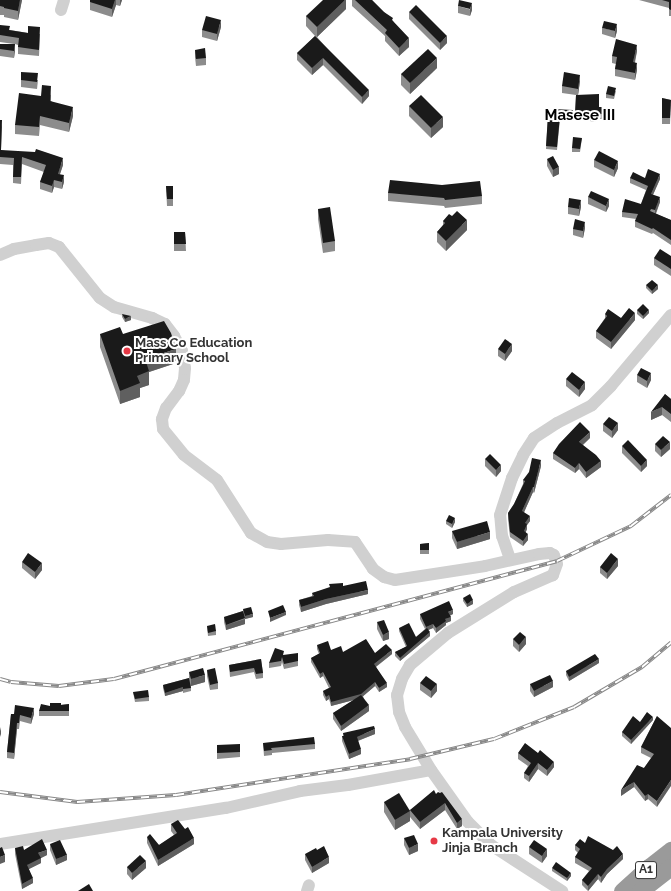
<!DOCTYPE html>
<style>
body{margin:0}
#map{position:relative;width:671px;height:891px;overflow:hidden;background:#fff;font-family:Raleway,sans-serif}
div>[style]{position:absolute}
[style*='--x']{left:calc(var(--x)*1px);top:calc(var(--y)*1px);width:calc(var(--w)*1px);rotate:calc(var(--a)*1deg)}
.minor>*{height:12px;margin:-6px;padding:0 6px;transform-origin:6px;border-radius:6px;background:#d0d0d0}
.highway>*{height:17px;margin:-8.5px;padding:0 8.5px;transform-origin:8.5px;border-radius:8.5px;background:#9a9a9a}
.rail>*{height:4px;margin-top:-2px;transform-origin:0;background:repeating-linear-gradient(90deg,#fff 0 8px,#888 0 16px);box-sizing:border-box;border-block:1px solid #888}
.wall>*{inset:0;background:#8c8c8c}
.shaded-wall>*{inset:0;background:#5f5f5f}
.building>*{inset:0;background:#1a1a1a}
.dots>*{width:11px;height:11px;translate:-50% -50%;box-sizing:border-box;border:2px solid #fff;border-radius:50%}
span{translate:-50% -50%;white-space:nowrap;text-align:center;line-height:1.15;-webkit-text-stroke:4px #fff;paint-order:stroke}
.shield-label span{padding:1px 3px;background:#fff;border:1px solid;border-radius:3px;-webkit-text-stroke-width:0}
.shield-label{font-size:12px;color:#333;font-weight:700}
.poi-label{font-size:13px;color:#333;font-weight:700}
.left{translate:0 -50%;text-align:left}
.quarter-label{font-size:15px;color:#000;font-weight:700}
</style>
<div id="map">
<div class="minor">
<div style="--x:61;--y:10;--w:10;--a:-73"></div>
<div style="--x:0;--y:255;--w:15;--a:-23"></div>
<div style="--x:14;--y:249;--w:22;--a:-10"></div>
<div style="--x:36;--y:245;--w:13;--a:-9"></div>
<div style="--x:49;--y:243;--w:11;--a:22"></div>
<div style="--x:59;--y:247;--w:65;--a:51.2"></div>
<div style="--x:100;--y:298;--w:17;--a:33"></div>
<div style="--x:114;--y:307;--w:40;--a:16"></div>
<div style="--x:152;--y:318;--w:14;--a:25"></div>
<div style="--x:165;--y:324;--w:15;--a:53"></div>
<div style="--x:174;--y:336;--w:17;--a:62"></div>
<div style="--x:182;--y:351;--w:17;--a:80"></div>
<div style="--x:185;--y:368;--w:12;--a:95"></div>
<div style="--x:184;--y:380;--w:12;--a:114"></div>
<div style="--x:179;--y:391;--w:21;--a:127"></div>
<div style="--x:166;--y:408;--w:12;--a:110"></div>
<div style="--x:162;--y:419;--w:10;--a:84"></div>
<div style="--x:163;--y:429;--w:33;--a:51"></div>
<div style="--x:184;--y:455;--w:41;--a:37.1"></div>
<div style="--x:217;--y:480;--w:63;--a:57.3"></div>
<div style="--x:251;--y:533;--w:18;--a:29"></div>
<div style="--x:267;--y:542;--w:14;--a:8"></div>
<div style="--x:281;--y:544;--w:47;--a:-4.9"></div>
<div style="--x:328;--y:540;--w:27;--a:4"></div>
<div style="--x:355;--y:542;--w:32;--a:56"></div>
<div style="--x:373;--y:569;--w:14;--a:36"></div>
<div style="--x:384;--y:577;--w:11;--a:15"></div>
<div style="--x:395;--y:580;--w:91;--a:-8.8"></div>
<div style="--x:485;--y:566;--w:55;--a:-12.5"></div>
<div style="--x:539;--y:554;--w:11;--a:-5"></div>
<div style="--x:550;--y:553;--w:4;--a:27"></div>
<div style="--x:554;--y:555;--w:9;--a:72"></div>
<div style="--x:557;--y:564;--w:12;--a:110"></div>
<div style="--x:553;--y:575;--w:43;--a:156.4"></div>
<div style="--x:514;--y:592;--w:78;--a:148.2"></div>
<div style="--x:448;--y:633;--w:50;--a:139.9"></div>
<div style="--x:410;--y:665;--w:16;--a:120"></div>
<div style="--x:402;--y:679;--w:17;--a:107"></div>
<div style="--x:397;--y:695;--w:17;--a:83"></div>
<div style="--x:399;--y:712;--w:16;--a:68"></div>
<div style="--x:405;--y:727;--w:50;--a:58.8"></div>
<div style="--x:431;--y:770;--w:64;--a:54.6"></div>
<div style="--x:468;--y:822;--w:33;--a:45"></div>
<div style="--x:491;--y:845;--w:85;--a:32.9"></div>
<div style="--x:510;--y:559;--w:24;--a:-109"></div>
<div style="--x:502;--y:536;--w:21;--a:-95"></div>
<div style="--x:500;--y:515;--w:39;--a:-72"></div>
<div style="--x:512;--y:478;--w:25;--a:-64"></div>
<div style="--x:523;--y:455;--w:20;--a:-57"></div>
<div style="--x:534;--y:438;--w:27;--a:-33"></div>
<div style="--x:557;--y:423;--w:39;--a:-27"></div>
<div style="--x:592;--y:405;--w:27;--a:-45"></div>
<div style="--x:611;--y:386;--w:93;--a:-49.8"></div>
<div style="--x:0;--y:844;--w:229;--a:-9.1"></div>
<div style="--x:226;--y:808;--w:76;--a:-12.9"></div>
<div style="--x:300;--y:791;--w:48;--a:-7.1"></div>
<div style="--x:348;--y:785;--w:84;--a:-10.2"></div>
<div style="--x:307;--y:891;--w:6;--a:-72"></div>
</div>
<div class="highway">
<div style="--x:622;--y:891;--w:36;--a:-42"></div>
<div style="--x:649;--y:867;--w:28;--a:-38"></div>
<div style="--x:640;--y:891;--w:39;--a:-38"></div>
</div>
<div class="rail">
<div style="--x:0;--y:679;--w:11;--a:15"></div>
<div style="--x:11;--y:682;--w:48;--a:4.8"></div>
<div style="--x:59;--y:686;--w:55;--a:-7.3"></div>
<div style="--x:114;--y:679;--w:458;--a:-14.9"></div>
<div style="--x:557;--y:561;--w:82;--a:-25.3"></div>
<div style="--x:631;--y:526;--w:51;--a:-37.8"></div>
<div style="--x:0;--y:792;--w:78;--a:7.4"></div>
<div style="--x:77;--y:802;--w:99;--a:-4"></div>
<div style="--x:176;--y:795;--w:237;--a:-8.7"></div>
<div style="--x:410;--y:759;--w:86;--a:-13.4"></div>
<div style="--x:494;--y:739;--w:86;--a:-21.8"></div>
<div style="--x:574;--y:707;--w:79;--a:-30.5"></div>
<div style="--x:642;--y:667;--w:38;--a:-40"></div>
</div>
<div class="wall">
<div style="clip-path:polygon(0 0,22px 0,18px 20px,4px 17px,4px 15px,0 15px)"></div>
<div style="clip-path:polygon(90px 0,122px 0,120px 6px,116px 5px,112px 17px,90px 10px)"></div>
<div style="clip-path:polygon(346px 0,346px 9px,317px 37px,369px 96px,362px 104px,323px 65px,312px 75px,297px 60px,297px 53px,315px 36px,306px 26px,306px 16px)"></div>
<div style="clip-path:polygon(352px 0,372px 0,393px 21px,409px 47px,399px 56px,385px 41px,385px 36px,352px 6px)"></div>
<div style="clip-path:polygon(639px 0,671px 0,671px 16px,669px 16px,669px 8px)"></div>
<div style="clip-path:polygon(458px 6px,472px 10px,470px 16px,458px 13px)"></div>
<div style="clip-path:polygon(409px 12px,447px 43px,440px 50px,409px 19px)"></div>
<div style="clip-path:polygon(0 25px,10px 30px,28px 33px,40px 34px,39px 56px,18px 54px,18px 45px,15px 44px,14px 58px,0 56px,0 44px,14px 44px,0 42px)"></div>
<div style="clip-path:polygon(221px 27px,217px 41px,202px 37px,202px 30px)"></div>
<div style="clip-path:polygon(602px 28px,617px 31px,615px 38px,602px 34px)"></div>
<div style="clip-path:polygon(195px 50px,206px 58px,206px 65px,196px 66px,195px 57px)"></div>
<div style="clip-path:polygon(637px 51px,635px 63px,637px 70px,635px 80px,615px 76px,615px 69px,616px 64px,612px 63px,612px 56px)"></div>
<div style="clip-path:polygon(437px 68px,410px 94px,401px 85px,401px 74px)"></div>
<div style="clip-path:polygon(21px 80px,38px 80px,37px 89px,21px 87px)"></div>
<div style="clip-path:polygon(580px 81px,578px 95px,599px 107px,609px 107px,609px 119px,596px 119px,595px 122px,575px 118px,576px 95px,562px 93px,562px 86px)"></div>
<div style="clip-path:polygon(616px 91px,614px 99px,606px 98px,606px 94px)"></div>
<div style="clip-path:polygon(51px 95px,51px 101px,73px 116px,69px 132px,40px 125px,39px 136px,15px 134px,15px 125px,41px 96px)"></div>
<div style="clip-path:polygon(662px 98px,671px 100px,670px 124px,662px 124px)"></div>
<div style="clip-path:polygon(409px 106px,443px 127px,431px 138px,409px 116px)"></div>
<div style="clip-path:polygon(573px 110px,573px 120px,560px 119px,557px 150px,546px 149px,548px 115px,553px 115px)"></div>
<div style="clip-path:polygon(0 120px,2px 127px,1px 150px,63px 165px,60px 174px,64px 182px,62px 189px,54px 187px,52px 193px,40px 189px,40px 182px,44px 172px,22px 164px,21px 184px,13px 183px,13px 165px,0 164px)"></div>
<div style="clip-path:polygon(582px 138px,580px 152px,572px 152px,572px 148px)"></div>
<div style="clip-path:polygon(547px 159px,559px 174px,553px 177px,547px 166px)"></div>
<div style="clip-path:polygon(594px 160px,618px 168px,614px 177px,594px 167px)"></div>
<div style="clip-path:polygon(630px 178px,645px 178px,660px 179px,653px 195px,660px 202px,656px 214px,671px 220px,671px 245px,653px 233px,652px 234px,635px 227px,635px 221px,636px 219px,622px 217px,622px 212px,641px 204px,646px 190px,630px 183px)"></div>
<div style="clip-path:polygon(166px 186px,173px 199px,173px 206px,167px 206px)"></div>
<div style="clip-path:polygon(388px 193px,482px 196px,482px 204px,445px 208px,444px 206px,388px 201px)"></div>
<div style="clip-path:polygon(588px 197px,609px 206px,606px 212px,588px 204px)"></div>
<div style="clip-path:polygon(568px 207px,581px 207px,579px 216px,568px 214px)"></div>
<div style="clip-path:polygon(318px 209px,335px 241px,335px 251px,323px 253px,318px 219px)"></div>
<div style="clip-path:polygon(452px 216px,467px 230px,446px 251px,437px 242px,437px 232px,443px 225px,443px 221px)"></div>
<div style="clip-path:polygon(585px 228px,583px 238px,573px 235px,573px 229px)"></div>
<div style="clip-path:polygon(174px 232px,185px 232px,186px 251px,174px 251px)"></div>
<div style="clip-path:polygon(671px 256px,671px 276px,654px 265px,654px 258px)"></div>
<div style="clip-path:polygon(646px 285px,658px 289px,652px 294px,646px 288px)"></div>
<div style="clip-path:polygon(637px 310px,649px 313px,643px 319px,637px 314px)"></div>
<div style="clip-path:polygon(122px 314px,131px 320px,125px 322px,122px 317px)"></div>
<div style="clip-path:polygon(605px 314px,621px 318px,635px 320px,611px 349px,596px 338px,596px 331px,605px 318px)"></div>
<div style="clip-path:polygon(100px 334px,123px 334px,176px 363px,149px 372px,149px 385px,140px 388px,140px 397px,120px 404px,100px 347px)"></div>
<div style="clip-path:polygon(498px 349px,512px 351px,505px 361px,498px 356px)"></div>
<div style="clip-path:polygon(637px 375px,651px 380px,647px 388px,637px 382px)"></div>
<div style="clip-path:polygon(566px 379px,585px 389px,579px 397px,566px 386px)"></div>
<div style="clip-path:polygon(665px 394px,671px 399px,671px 422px,662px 415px,651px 420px)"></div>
<div style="clip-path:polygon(603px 424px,618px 430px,612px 438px,603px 431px)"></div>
<div style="clip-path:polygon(590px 438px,583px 445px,601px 467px,586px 478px,579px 469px,575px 473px,553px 459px,553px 453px)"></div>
<div style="clip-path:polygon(655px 444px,670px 449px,661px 457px,655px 451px)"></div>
<div style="clip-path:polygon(622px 446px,647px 466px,641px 472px,622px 453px)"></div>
<div style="clip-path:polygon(485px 459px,501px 471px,496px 477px,485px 466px)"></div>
<div style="clip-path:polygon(541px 466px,534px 493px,533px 492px,524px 512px,530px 521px,527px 525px,527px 529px,525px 533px,528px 540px,523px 546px,510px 537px,508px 519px,508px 513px,514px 504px,523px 484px,523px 480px)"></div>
<div style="clip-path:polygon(446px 521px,455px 522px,452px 528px,446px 524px)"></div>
<div style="clip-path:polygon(452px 531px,490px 539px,457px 549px,452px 538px)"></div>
<div style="clip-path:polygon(429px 543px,429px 554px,420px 554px,420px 544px)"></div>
<div style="clip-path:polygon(22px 562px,42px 570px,35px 579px,22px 568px)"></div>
<div style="clip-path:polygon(618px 566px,607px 579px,600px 573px,600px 567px)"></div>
<div style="clip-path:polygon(343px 586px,368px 594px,326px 604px,301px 612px,299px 605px,299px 600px,312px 596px,312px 593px)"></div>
<div style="clip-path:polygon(463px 598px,473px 604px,467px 607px,463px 601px)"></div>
<div style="clip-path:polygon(243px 609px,253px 617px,245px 619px,245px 624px,226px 630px,224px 622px,224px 617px,243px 611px)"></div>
<div style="clip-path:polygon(420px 614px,453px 614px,450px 616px,451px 621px,446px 623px,446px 625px,436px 633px,433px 628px,428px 630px,430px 636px,400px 661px,395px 656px,395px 652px,406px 647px,399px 631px,399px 628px,416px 637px,425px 629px,420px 619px)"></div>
<div style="clip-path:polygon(377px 622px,389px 639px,383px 641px,377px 629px)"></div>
<div style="clip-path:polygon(207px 626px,216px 631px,216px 635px,208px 636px)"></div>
<div style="clip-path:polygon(513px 639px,526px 644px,519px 652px,513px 646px)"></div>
<div style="clip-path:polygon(317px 645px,331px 650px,343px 652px,392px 654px,376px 667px,387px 687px,379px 692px,375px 686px,363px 696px,369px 711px,341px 731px,333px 719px,333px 713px,354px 700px,331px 706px,329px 699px,326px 701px,323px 695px,323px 691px,329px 688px,323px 676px,320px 678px,311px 662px,311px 658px,319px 654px,317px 649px)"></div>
<div style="clip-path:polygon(284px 655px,298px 661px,298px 666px,284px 669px,282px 662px,281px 666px,269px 668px,269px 663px)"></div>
<div style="clip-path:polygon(261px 659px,263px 673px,263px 678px,256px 679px,254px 672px,230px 677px,229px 665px)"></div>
<div style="clip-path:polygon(599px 663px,569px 681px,566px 675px,566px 671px)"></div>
<div style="clip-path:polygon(207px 670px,218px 683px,218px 689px,210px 690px,207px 676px)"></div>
<div style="clip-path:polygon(189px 672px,205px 682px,191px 686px,191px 691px,183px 693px,183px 691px,165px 696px,163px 688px,163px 685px,189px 678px)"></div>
<div style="clip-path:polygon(420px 683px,437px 691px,431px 698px,420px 690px)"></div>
<div style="clip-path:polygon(530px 684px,553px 687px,534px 697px,530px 691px)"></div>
<div style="clip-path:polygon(133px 692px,149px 697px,149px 701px,135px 702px)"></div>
<div style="clip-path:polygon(69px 704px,69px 716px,39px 716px,39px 711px,50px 706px)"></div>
<div style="clip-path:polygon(11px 714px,34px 714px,31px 724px,20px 721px,19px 729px,17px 729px,14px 759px,7px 758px,7px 752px)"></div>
<div style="clip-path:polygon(657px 716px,657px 807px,648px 799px,645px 801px,634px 787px,621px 796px,644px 768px,651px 758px,641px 753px,641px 747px)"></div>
<div style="clip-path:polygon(653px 720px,631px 744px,622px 736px,622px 732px,640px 722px)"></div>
<div style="clip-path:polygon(343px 733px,375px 734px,358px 741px,361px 754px,349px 759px,342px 741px,342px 736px,343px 736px)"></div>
<div style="clip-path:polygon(263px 743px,315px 744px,315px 749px,272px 753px,272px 755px,264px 756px)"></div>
<div style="clip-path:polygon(217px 745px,240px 752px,240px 757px,217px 759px)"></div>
<div style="clip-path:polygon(518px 753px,554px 767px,547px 776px,538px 769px,529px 782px,524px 778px,524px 773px,528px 766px,518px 759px)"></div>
<div style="clip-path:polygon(440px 793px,462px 826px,457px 829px,445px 810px,420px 829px,410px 817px,410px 821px,395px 830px,384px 812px,384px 802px,410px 810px,436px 794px)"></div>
<div style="clip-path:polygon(171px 824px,185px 829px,194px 844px,158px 866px,147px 843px,147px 837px,159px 845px,174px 835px,171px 831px)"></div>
<div style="clip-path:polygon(404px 838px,418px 851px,409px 855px,404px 845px)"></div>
<div style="clip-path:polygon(585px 843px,623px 859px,607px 874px,601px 883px,598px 879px,588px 891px,582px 885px,582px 880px,589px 871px,575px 863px,575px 857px,578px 853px,575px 850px,575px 845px)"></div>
<div style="clip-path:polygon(50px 844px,67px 860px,56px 865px,50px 850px)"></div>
<div style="clip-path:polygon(529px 847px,547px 856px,542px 863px,529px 854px)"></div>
<div style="clip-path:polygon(15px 848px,47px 855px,41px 858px,41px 863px,29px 869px,33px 883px,22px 889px,15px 854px)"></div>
<div style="clip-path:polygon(305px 854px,329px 863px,312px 873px,305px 860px)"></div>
<div style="clip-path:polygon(127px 867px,146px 868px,132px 880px,127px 874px)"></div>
<div style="clip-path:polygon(552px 868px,571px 876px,567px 881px,552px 871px)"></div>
</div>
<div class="shaded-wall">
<div style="clip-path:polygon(20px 0,22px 0,18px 20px,18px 11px)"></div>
<div style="clip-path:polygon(115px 0,116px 0,116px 5px,112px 17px,112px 9px)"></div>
<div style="clip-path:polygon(120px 0,122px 0,120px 6px)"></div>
<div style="clip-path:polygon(345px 0,346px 0,346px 9px,317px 37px,317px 27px)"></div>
<div style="clip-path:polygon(472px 3px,472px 10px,470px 16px,470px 9px)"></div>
<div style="clip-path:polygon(221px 20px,221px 27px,217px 41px,217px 34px)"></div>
<div style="clip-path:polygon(617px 24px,617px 31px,615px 38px,615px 31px)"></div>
<div style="clip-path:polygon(447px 36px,447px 43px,440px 50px,440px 43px)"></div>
<div style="clip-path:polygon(409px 38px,409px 47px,399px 56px,399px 48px)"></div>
<div style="clip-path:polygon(15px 44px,15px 51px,14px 58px,14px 51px)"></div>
<div style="clip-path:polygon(637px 45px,637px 51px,633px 69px,633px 62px)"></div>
<div style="clip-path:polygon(323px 58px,323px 65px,312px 75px,312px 68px)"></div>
<div style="clip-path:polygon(437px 58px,437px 68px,410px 94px,410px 83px)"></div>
<div style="clip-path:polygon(637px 63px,637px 70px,635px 80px,635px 73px)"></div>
<div style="clip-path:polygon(580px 75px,580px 81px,578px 95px,578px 89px)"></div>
<div style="clip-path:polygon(51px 86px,51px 95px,50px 110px,50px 101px)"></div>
<div style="clip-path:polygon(369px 90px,369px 96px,362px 104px,362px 97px)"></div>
<div style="clip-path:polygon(73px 107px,73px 116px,69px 132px,69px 123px)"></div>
<div style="clip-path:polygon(443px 117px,443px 127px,431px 138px,431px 128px)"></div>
<div style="clip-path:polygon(63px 158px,63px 165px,58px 180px,58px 174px)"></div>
<div style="clip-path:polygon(618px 161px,618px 168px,614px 177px,614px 170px)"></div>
<div style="clip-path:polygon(559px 167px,559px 174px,553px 177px,553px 170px)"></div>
<div style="clip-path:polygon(660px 174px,660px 179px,651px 199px,651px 194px)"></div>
<div style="clip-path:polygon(64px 175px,64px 182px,62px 189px,62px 182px)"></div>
<div style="clip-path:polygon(54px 180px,54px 187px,52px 193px,52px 186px)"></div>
<div style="clip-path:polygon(660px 197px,660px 202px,655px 215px,655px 210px)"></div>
<div style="clip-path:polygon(609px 199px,609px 206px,606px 212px,606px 206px)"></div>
<div style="clip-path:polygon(581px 200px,581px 207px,579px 216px,579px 209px)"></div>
<div style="clip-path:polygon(467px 220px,467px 230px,446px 251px,446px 241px)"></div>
<div style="clip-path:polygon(585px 222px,585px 228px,583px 238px,583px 231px)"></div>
<div style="clip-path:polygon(658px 285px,658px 289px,652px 294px,652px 291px)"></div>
<div style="clip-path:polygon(649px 310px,649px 313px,643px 319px,643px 316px)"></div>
<div style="clip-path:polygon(635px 313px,635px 320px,611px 349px,611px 342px)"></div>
<div style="clip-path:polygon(131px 316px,131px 320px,125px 322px,125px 319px)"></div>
<div style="clip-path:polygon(512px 344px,512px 351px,505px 361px,505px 354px)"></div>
<div style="clip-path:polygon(176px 349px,176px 363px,149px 372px,149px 385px,140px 388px,140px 397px,120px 404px,120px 391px,137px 376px,145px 359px)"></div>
<div style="clip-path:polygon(651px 373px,651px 380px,647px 388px,647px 381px)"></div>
<div style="clip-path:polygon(585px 382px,585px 389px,579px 397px,579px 390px)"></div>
<div style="clip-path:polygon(662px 407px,662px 415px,651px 420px,651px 412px)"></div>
<div style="clip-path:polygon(618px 423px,618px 430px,612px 438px,612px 431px)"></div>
<div style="clip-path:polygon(590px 432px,590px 438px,579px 448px,579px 442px)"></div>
<div style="clip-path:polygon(670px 442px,670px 449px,661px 457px,661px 450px)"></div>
<div style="clip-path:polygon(541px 460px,541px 466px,534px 493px,534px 487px)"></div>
<div style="clip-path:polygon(647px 460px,647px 466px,641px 472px,641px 466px)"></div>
<div style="clip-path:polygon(601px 461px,601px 467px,586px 478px,586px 472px)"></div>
<div style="clip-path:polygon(579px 463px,579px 469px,575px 473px,575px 468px)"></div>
<div style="clip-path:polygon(501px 465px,501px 471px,496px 477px,496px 470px)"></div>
<div style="clip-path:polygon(533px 487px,533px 492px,522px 517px,522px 511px)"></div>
<div style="clip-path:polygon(530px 516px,530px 521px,527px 525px,527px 529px,524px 537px,524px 531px,525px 523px)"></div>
<div style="clip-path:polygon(455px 518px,455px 522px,452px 528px,452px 524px)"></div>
<div style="clip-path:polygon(490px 532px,490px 539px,457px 549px,457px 542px)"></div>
<div style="clip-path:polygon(528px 534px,528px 540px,523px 546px,523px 541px)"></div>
<div style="clip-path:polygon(618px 559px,618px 566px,607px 579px,607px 573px)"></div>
<div style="clip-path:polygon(42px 563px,42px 570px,35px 579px,35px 572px)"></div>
<div style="clip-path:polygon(368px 590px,368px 594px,326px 604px,301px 612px,301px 607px,326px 599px)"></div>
<div style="clip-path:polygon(473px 600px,473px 604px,467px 607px,467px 604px)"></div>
<div style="clip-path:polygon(453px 610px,453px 614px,448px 616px,448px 612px)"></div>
<div style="clip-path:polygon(286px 612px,286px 615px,270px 622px,270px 618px)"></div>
<div style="clip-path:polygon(253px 614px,253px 617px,245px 619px,245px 624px,226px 630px,226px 625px,245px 619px,245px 616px)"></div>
<div style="clip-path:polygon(451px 617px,451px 621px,446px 623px,446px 625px,436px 633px,436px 628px,445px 619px)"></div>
<div style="clip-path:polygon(433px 624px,433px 628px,426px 631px,426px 627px)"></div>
<div style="clip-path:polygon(389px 632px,389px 639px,383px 641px,383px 635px)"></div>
<div style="clip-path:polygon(430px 632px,430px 636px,400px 661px,400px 658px)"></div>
<div style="clip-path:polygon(526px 637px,526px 644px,519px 652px,519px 645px)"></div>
<div style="clip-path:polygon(392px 650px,392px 654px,374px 668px,374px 664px)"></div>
<div style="clip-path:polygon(599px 659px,599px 663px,569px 681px,569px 677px)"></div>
<div style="clip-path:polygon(323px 672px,323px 676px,320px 678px,320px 674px)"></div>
<div style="clip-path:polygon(205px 675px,205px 682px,191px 686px,191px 679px)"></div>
<div style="clip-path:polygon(553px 681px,553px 687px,534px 697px,534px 691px)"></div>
<div style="clip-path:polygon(375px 682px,375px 686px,361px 698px,331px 706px,331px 702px)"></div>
<div style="clip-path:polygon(387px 683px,387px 687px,379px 692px,379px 688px)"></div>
<div style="clip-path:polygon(437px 684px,437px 691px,431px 698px,431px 691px)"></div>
<div style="clip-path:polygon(183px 687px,183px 691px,165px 696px,165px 693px)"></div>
<div style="clip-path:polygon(329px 695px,329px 699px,326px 701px,326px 697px)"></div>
<div style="clip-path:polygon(369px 705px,369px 711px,341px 731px,341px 726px)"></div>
<div style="clip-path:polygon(34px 708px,34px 714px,31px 724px,31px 718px)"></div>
<div style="clip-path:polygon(653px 717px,653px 720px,631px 744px,631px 740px)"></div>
<div style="clip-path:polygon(17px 723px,17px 729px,14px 759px,14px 753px)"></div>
<div style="clip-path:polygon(1px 727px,1px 734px,0 737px,0 731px)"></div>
<div style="clip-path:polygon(375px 729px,375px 734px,357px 741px,357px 737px)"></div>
<div style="clip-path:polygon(361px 749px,361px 754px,349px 759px,349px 754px)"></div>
<div style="clip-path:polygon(554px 762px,554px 767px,547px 776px,547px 770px)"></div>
<div style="clip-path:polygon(538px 763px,538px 769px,529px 782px,529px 776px)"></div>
<div style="clip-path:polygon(671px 780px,671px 786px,657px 807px,657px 801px)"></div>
<div style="clip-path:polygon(634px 782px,634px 787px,621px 796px,621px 790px)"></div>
<div style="clip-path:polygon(648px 794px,648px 799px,645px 801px,645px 796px)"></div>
<div style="clip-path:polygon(445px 803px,445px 810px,420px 829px,420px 822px)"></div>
<div style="clip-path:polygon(410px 811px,410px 821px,395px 830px,395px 820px)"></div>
<div style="clip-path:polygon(462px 819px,462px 826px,457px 829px,457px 823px)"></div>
<div style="clip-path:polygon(194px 838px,194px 844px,158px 866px,158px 860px)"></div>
<div style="clip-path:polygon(418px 844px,418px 851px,409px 855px,409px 848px)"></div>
<div style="clip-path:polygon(547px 849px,547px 856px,542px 863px,542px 856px)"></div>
<div style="clip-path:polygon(47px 850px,47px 855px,41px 858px,41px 863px,27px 870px,27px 865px,38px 853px)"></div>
<div style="clip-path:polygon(623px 854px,623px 859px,607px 874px,601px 883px,601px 877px,607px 869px)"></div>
<div style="clip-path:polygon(5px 855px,5px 862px,0 864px,0 857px)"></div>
<div style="clip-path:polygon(67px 855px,67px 860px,56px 865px,56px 859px)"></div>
<div style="clip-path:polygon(329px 857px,329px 863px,312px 873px,312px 867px)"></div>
<div style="clip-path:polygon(146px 861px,146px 868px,132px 880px,132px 873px)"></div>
<div style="clip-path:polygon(571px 873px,571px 876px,567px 881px,567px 878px)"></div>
<div style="clip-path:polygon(598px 874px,598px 879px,588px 891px,588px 886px)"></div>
<div style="clip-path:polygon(33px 878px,33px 883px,22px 889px,22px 884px)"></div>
</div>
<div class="building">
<div style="clip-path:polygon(0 0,20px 0,18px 11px,4px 8px,4px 7px,0 6px)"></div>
<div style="clip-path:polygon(90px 0,115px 0,112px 9px,90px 2px)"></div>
<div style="clip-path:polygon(323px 0,345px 0,317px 27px,306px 16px)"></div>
<div style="clip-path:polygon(355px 0,372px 0,384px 12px,393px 18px,392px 20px,409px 38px,399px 48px,385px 33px,387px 30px)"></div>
<div style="clip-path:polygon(459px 0,472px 3px,470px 9px,458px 6px)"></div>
<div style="clip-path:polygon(662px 0,671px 0,671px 10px,669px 9px,669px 2px)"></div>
<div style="clip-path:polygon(416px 5px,447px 36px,440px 43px,409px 12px)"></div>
<div style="clip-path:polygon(206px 16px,221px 20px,217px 34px,202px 30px)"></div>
<div style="clip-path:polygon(604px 21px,617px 24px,615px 31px,602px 28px)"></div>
<div style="clip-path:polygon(0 25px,10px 26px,9px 30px,28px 33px,28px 26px,40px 27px,39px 50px,18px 47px,19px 38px,0 35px)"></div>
<div style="clip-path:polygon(315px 36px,369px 90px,362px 97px,323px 58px,312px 68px,297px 53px)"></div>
<div style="clip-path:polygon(616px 39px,637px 45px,633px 62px,637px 63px,635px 73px,615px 69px,617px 57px,612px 56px)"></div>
<div style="clip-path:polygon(0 44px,15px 44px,14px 51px,0 49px)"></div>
<div style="clip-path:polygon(205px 48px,206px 58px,196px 59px,195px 50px)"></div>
<div style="clip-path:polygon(428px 49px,437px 58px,410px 83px,401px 74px)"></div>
<div style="clip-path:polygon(21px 72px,38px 73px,37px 82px,21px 80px)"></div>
<div style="clip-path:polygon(564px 72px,580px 75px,578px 89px,562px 86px)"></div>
<div style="clip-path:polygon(42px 85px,51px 86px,50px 101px,73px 107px,69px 123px,40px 116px,39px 127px,15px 125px,19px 93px,41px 96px)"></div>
<div style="clip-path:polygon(608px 86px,616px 88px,614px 96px,606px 94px)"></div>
<div style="clip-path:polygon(599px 94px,599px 107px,609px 107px,609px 114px,596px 114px,595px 117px,575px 113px,576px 95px)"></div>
<div style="clip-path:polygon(421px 95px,443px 117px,431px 128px,409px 106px)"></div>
<div style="clip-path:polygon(662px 98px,671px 100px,670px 118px,662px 118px)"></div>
<div style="clip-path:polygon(553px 109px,573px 110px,573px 117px,560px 116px,557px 147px,546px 146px,548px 115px,553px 115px)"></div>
<div style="clip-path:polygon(0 120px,2px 120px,1px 150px,35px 152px,36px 149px,63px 158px,58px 174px,64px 175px,62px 182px,54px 180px,52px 186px,40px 182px,46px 165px,22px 157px,21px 177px,13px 177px,14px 158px,0 157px,0 159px)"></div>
<div style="clip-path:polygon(573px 137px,582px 138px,580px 149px,572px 148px)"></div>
<div style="clip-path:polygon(599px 151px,618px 161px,614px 170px,594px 160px)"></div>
<div style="clip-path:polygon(553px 156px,559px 167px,553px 170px,547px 159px)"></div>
<div style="clip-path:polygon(648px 169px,660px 174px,651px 194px,660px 197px,655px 210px,651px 209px,650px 211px,671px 220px,671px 240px,653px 228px,652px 229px,635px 221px,638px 214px,622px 212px,625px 199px,641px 204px,648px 186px,630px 178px,633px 172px,645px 178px)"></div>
<div style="clip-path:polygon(390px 180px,442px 185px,480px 181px,482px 196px,445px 200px,444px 198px,388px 193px)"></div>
<div style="clip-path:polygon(166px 186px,173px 186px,173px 199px,167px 199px)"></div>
<div style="clip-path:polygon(591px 191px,609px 199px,606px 206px,588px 197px)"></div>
<div style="clip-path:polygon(569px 198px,581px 200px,579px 209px,568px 207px)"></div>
<div style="clip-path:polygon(330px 207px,335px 241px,323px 243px,318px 209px)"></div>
<div style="clip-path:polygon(457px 211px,467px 220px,446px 241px,437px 232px,445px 223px,443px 221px,449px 214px,452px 216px)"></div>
<div style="clip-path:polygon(575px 219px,585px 222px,583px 231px,573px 229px)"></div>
<div style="clip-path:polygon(174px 232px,185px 232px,186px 244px,174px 244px)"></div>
<div style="clip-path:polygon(660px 249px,671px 256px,671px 269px,654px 258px)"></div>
<div style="clip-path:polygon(652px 280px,658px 285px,652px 291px,646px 285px)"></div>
<div style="clip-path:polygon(643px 304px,649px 310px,643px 316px,637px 310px)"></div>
<div style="clip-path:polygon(629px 308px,635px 313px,611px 342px,596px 331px,607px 316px,605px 314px,608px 309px,621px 318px)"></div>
<div style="clip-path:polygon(122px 314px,131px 316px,125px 319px)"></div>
<div style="clip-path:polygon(164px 321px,171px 333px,176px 349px,145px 359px,149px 371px,137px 376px,140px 383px,120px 391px,100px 334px,120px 327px,123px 334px)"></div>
<div style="clip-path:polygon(505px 339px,512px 344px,505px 354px,498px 349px)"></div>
<div style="clip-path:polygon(641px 368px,651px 373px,647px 381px,637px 375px)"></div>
<div style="clip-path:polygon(572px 372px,585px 382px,579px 390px,566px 379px)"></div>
<div style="clip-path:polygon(665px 394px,671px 399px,671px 414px,662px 407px,651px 412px)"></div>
<div style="clip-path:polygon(609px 417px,618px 423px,612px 431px,603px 424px)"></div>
<div style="clip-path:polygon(580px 422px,590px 432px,579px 442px,596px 455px,601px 461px,586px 472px,579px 463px,575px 468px,553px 453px,559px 444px)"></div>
<div style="clip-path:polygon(663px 436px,670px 442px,661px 450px,655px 444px)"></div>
<div style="clip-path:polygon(628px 440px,647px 460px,641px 466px,622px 446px)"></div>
<div style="clip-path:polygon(490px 454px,501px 465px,496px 470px,485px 459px)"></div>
<div style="clip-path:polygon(532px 458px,541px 460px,534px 487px,533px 487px,522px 511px,530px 516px,525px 523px,527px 524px,524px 531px,528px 534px,523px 541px,510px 532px,508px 513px,514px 504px,525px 481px,523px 480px,529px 472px)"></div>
<div style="clip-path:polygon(449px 515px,455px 518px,452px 524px,446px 521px)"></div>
<div style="clip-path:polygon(487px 521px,490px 532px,457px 542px,452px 531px)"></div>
<div style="clip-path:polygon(429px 543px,429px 550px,420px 550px,420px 544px)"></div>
<div style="clip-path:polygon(28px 553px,42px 563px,35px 572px,22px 562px)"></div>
<div style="clip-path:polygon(611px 553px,618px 559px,607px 573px,600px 567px)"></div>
<div style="clip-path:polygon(366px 581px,368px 590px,326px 599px,301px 607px,299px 600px,314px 596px,312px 593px,330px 587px,329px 584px,343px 583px,343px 586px)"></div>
<div style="clip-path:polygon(470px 594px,473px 600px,467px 604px,463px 598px)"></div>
<div style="clip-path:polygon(449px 601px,453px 610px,448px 612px,451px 617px,445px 619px,446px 621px,436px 628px,433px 624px,426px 627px,420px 614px)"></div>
<div style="clip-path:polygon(283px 605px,286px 612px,270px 618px,268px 611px)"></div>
<div style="clip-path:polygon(251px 607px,253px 614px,245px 616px,243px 609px)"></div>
<div style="clip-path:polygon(243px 611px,245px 618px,226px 625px,224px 617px)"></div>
<div style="clip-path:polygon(384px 620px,389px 632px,383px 635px,377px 622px)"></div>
<div style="clip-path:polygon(409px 623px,416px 637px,427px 628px,430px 632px,400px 658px,395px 652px,407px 646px,399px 628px)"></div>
<div style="clip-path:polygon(215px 624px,216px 631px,208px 633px,207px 626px)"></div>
<div style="clip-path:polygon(520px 632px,526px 637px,519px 645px,513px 639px)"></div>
<div style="clip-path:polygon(366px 639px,375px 653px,386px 644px,392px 650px,374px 664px,387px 683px,379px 688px,375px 682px,361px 694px,331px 702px,329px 695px,326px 697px,323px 691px,331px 687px,323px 672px,320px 674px,311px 658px,320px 653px,317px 645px,328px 641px,331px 650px,341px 646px,343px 652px)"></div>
<div style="clip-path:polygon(275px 648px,284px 651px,283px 655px,298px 653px,298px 661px,284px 664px,282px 657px,281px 661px,269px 663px)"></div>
<div style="clip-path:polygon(595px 654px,599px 659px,569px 677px,566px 671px)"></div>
<div style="clip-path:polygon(261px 659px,263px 673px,256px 674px,254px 668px,230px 672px,229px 665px)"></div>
<div style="clip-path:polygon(203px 668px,205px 675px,191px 679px,189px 672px)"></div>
<div style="clip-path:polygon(215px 668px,218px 683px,210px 685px,207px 670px)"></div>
<div style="clip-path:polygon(550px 675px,553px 681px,534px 691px,530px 684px)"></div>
<div style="clip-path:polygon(426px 676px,437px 684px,431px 691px,420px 683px)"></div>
<div style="clip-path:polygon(189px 678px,191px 688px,183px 689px,183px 687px,165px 693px,163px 685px)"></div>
<div style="clip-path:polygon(148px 690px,149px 697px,135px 699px,133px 692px)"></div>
<div style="clip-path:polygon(361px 695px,369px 705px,341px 726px,333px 713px)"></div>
<div style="clip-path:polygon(50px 703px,61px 703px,61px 705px,69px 704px,69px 711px,39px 711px,41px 704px,50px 706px)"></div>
<div style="clip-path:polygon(15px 705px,34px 708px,31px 718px,20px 715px,19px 723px,17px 723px,14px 753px,7px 752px,11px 714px,14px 714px)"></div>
<div style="clip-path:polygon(647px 712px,653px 717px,631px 740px,622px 732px,633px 716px,640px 722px)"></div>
<div style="clip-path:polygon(657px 716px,671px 728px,671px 780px,657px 801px,648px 794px,645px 796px,634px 782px,621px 790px,637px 765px,644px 768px,654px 754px,641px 747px)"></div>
<div style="clip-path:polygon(374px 726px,375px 729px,357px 737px,361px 749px,349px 754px,342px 736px,344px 736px,343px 733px)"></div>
<div style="clip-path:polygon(314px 737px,315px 744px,271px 748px,272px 750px,264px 751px,263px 743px)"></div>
<div style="clip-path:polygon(525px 743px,538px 753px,540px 750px,554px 762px,547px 770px,538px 763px,529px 776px,524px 773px,531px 763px,518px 753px)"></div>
<div style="clip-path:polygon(240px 744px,240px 752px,217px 753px,217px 745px)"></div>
<div style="clip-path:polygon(434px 790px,436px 794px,438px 792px,440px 793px,442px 792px,462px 819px,457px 823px,445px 803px,420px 822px,410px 810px)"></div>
<div style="clip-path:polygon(399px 793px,410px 811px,395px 820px,384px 802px)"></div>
<div style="clip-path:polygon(178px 820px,185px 829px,188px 827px,194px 838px,158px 860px,147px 837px,150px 834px,159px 845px,177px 833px,171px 824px)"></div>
<div style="clip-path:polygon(414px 835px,418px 844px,409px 848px,404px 838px)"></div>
<div style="clip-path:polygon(588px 836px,613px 850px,617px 846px,623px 854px,607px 869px,601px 877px,598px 874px,588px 886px,582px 880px,592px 868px,575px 857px,580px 849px,575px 845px,580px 839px,585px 843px)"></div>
<div style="clip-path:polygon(42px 839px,47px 850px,38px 853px,41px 858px,27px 865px,33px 878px,22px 884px,15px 848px,23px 846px,24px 850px)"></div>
<div style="clip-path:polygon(60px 840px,67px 855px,56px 859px,50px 844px)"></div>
<div style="clip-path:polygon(534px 840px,547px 849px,542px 856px,529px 847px)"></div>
<div style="clip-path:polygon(324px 846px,329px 857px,312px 867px,305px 854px,316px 848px,317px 850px)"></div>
<div style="clip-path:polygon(2px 847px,5px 855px,0 857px,0 848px)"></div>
<div style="clip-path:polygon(140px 855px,146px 861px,132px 873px,127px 867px)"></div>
<div style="clip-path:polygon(556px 862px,571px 873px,567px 878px,552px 868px)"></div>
<div style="clip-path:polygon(89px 884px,93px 891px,78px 891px)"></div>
</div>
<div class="dots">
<div style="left:127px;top:351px;background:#e63946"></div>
<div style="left:434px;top:841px;background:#e63946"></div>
</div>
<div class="shield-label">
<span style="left:646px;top:870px">A1</span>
</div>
<div class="poi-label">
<span class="left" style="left:135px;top:351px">Mass Co Education<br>Primary School</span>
<span class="left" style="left:442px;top:841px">Kampala University<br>Jinja Branch</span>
</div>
<div class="quarter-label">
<span style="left:580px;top:116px">Masese III</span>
</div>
</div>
